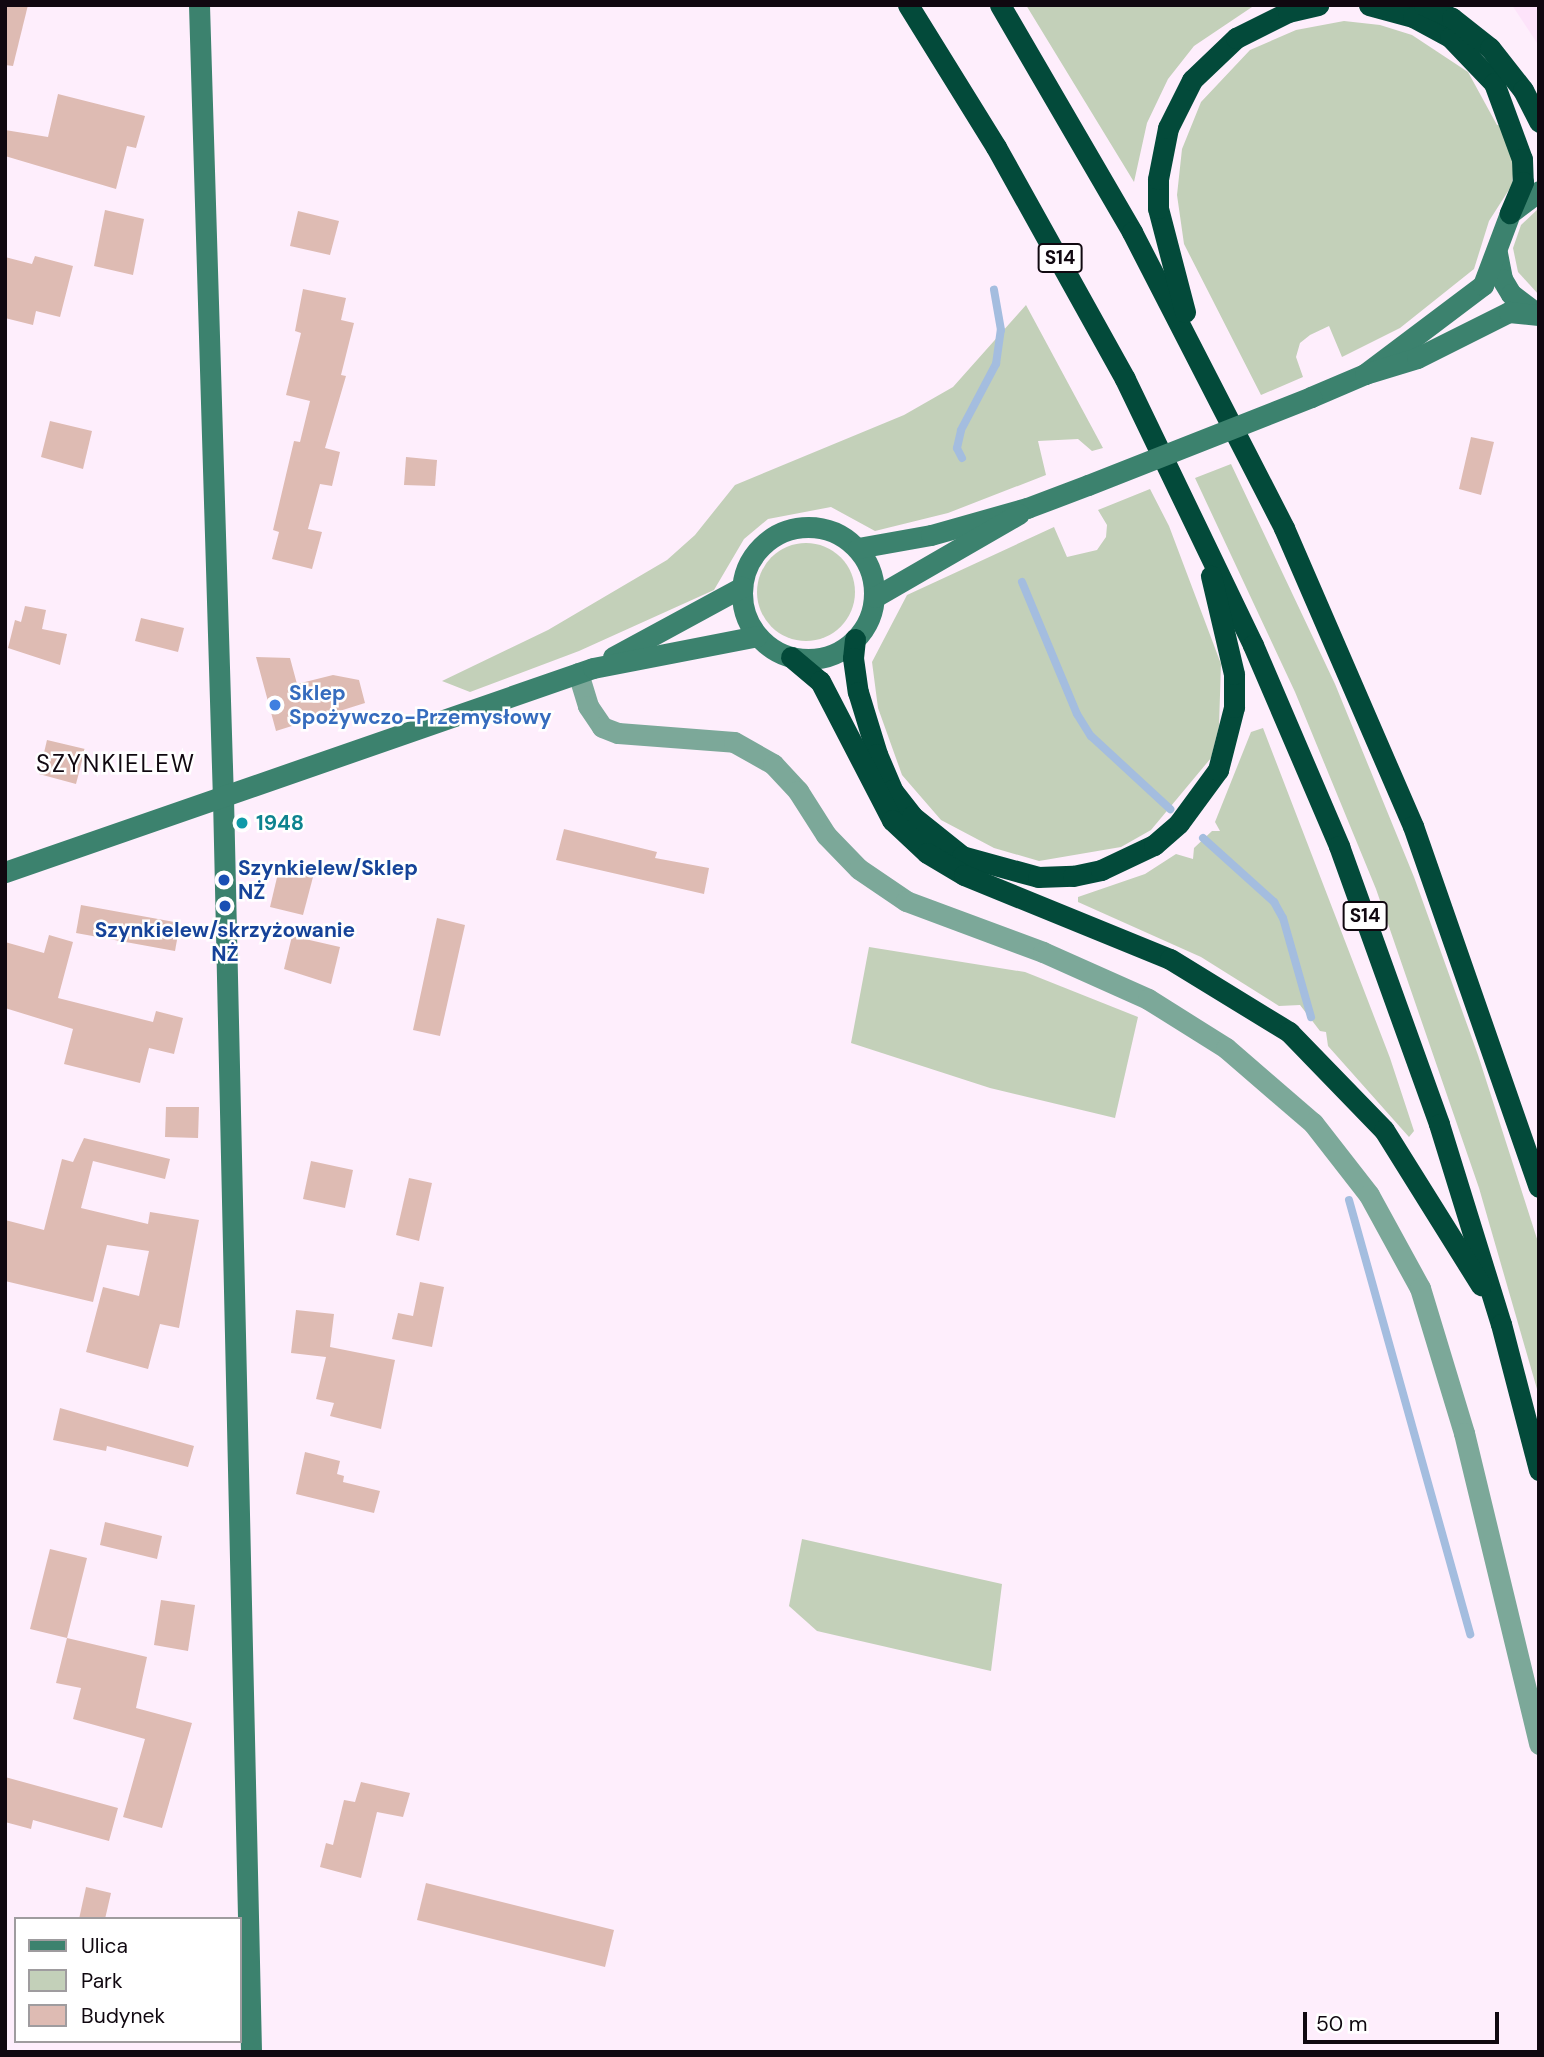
<!DOCTYPE html>
<meta charset="utf-8">
<style>
body{margin:0}
#map{position:relative;width:1544px;height:2057px;overflow:hidden;background:#feeefc;font-family:"DM Sans",sans-serif}
div>[style]{position:absolute}
[style*='--x']{left:calc(var(--x)*1px);top:calc(var(--y)*1px);width:calc(var(--w)*1px);rotate:calc(var(--a)*1deg)}
.built>*{inset:0;background:#fde3fa}
.green>*{inset:0;background:#c3d0b9}
.round{border-radius:50%}
.stream>*{height:8px;margin:-4px;padding:0 4px;transform-origin:4px;border-radius:4px;background:#a4bddf}
.building>*{inset:0;background:#debbb3}
.street>*{height:21px;margin:-10.5px;padding:0 10.5px;transform-origin:10.5px;border-radius:10.5px;background:#7ca899}
.secondary>*{height:21px;margin:-10.5px;padding:0 10.5px;transform-origin:10.5px;border-radius:10.5px;background:#3c826e}
.secondary>.ring{margin:-10.5px;padding:0;box-sizing:content-box;background:none;border:21px solid #3c826e;border-radius:50%}
.highway>*{height:21px;margin:-10.5px;padding:0 10.5px;transform-origin:10.5px;border-radius:10.5px;background:#034a3a}
.secondary-bridge>*{height:21px;margin:-10.5px;padding:0 10.5px;transform-origin:10.5px;border-radius:10.5px;background:#3c826e}
.dots>*{width:19px;height:19px;translate:-50% -50%;box-sizing:border-box;border:4px solid #fff;border-radius:50%}
span{translate:-50% -50%;white-space:nowrap;text-align:center;line-height:1.15;-webkit-text-stroke:5px #fff;paint-order:stroke}
.shield-label span{padding:2px 5px;background:#fff;border:2px solid;border-radius:5px;-webkit-text-stroke-width:0}
.shield-label{font-size:19px;color:#100810;font-weight:700}
.shop-label{font-size:21px;color:#366cbe;font-weight:700}
.left{translate:0 -50%;text-align:left}
.culture-label{font-size:21px;color:#0d838f;font-weight:700}
.transit-label{font-size:21px;color:#164399;font-weight:700}
.quarter-label{font-size:24px;color:#100810;letter-spacing:2px}
.frame{position:absolute;inset:0;border:7px solid #100810;pointer-events:none}
.legend{position:absolute;left:14px;top:1917px;width:228px;height:126px;box-sizing:border-box;background:#fff;border:2px solid #9f9c9f;margin:0;padding:9px 12px;list-style:none;font-size:21px;color:#100810}
.legend li{display:flex;align-items:center;gap:14px;height:35px}
.legend b{width:35px;border:2px solid #9f9c9f}
.scale{position:absolute;left:1303px;top:2012px;width:196px;height:32px;box-sizing:border-box;border:4px solid #100810;border-top:0;padding-left:9px;font-size:21px;line-height:24px;white-space:nowrap;color:#100810;-webkit-text-stroke:5px #fff;paint-order:stroke}
</style>
<div id="map">
<div class="built">
<div style="clip-path:polygon(1512px 5px,1539px 5px,1539px 46px)"></div>
</div>
<div class="green">
<div style="clip-path:polygon(1026px 5px,1255px 5px,1194px 46px,1168px 79px,1147px 123px,1134px 182px)"></div>
<div style="clip-path:polygon(1344px 21px,1380px 25px,1412px 35px,1468px 72px,1497px 125px,1507px 126px,1514px 163px,1512px 185px,1489px 221px,1474px 269px,1400px 328px,1342px 357px,1329px 326px,1310px 335px,1300px 343px,1296px 357px,1303px 377px,1261px 395px,1184px 244px,1177px 195px,1182px 149px,1201px 102px,1250px 50px,1296px 30px)"></div>
<div style="clip-path:polygon(1539px 208px,1539px 295px,1518px 272px,1513px 248px,1521px 225px)"></div>
<div style="clip-path:polygon(1026px 305px,1103px 448px,1092px 451px,1078px 439px,1038px 441px,1046px 475px,948px 513px,875px 531px,831px 507px,768px 519px,744px 539px,714px 590px,579px 651px,470px 692px,442px 681px,548px 630px,667px 560px,695px 535px,735px 485px,904px 415px,953px 387px)"></div>
<div style="clip-path:polygon(1231px 464px,1335px 684px,1414px 877px,1478px 1055px,1538px 1242px,1539px 1396px,1479px 1188px,1376px 889px,1295px 692px,1195px 478px)"></div>
<div style="clip-path:polygon(1150px 489px,1169px 526px,1221px 664px,1219px 726px,1211px 758px,1151px 830px,1121px 847px,1039px 861px,994px 848px,941px 820px,902px 775px,878px 708px,872px 662px,907px 595px,1054px 527px,1067px 557px,1097px 550px,1106px 537px,1107px 525px,1098px 510px)"></div>
<div class="round" style="left:757px;top:543px;width:98px;height:98px"></div>
<div style="clip-path:polygon(1263px 728px,1390px 1058px,1414px 1131px,1409px 1137px,1328px 1046px,1326px 1032px,1320px 1031px,1300px 1005px,1279px 1006px,1201px 957px,1078px 902px,1078px 897px,1145px 874px,1176px 854px,1193px 859px,1194px 848px,1212px 831px,1220px 831px,1215px 822px,1251px 732px)"></div>
<div style="clip-path:polygon(869px 947px,1025px 972px,1138px 1017px,1115px 1118px,990px 1088px,851px 1043px)"></div>
<div style="clip-path:polygon(802px 1539px,1002px 1584px,991px 1671px,817px 1631px,789px 1606px)"></div>
</div>
<div class="stream">
<div style="--x:962;--y:458;--w:11;--a:-117"></div>
<div style="--x:957;--y:448;--w:18;--a:-77"></div>
<div style="--x:961;--y:430;--w:75;--a:-62.1"></div>
<div style="--x:996;--y:364;--w:34;--a:-82"></div>
<div style="--x:1001;--y:330;--w:41;--a:-99.9"></div>
<div style="--x:1022;--y:582;--w:143;--a:67.4"></div>
<div style="--x:1077;--y:714;--w:26;--a:58"></div>
<div style="--x:1091;--y:736;--w:108;--a:42.7"></div>
<div style="--x:1203;--y:838;--w:96;--a:42"></div>
<div style="--x:1274;--y:902;--w:18;--a:61"></div>
<div style="--x:1283;--y:918;--w:103;--a:74.2"></div>
<div style="--x:1349;--y:1200;--w:451;--a:74.4"></div>
</div>
<div class="building">
<div style="clip-path:polygon(5px 5px,28px 5px,13px 66px,5px 65px)"></div>
<div style="clip-path:polygon(58px 94px,145px 116px,136px 148px,127px 146px,116px 189px,5px 156px,5px 130px,48px 137px)"></div>
<div style="clip-path:polygon(105px 210px,144px 219px,133px 275px,94px 266px)"></div>
<div style="clip-path:polygon(298px 211px,339px 221px,330px 255px,290px 246px)"></div>
<div style="clip-path:polygon(35px 256px,73px 266px,60px 317px,36px 311px,33px 325px,5px 318px,5px 257px,32px 264px)"></div>
<div style="clip-path:polygon(303px 289px,346px 298px,341px 320px,354px 323px,341px 375px,346px 376px,325px 448px,340px 452px,332px 486px,320px 484px,308px 529px,322px 532px,312px 569px,272px 559px,279px 532px,273px 530px,294px 441px,300px 442px,310px 401px,286px 395px,301px 333px,295px 331px)"></div>
<div style="clip-path:polygon(50px 421px,92px 431px,83px 469px,41px 457px)"></div>
<div style="clip-path:polygon(1471px 437px,1494px 442px,1481px 495px,1459px 489px)"></div>
<div style="clip-path:polygon(406px 457px,437px 460px,435px 486px,404px 485px)"></div>
<div style="clip-path:polygon(25px 606px,46px 610px,42px 629px,67px 634px,60px 665px,8px 648px,15px 620px,21px 622px)"></div>
<div style="clip-path:polygon(141px 618px,184px 628px,178px 652px,135px 641px)"></div>
<div style="clip-path:polygon(256px 657px,290px 658px,297px 684px,333px 675px,359px 680px,365px 703px,276px 731px)"></div>
<div style="clip-path:polygon(47px 740px,85px 749px,76px 784px,39px 774px)"></div>
<div style="clip-path:polygon(564px 829px,657px 852px,655px 858px,709px 868px,704px 894px,556px 860px)"></div>
<div style="clip-path:polygon(279px 869px,313px 877px,303px 915px,270px 907px)"></div>
<div style="clip-path:polygon(81px 905px,180px 923px,175px 951px,76px 933px)"></div>
<div style="clip-path:polygon(437px 918px,465px 925px,440px 1036px,413px 1030px)"></div>
<div style="clip-path:polygon(49px 935px,73px 942px,58px 998px,153px 1022px,156px 1011px,183px 1018px,174px 1054px,149px 1048px,140px 1083px,64px 1064px,73px 1029px,5px 1008px,5px 942px,44px 953px)"></div>
<div style="clip-path:polygon(292px 936px,340px 947px,331px 984px,284px 969px)"></div>
<div style="clip-path:polygon(166px 1107px,199px 1107px,198px 1138px,165px 1137px)"></div>
<div style="clip-path:polygon(84px 1138px,170px 1159px,165px 1179px,93px 1161px,81px 1208px,148px 1224px,150px 1212px,199px 1220px,179px 1328px,160px 1324px,148px 1369px,86px 1352px,103px 1287px,139px 1296px,149px 1251px,107px 1245px,93px 1302px,5px 1281px,5px 1220px,44px 1230px,62px 1159px,73px 1162px)"></div>
<div style="clip-path:polygon(311px 1161px,353px 1170px,345px 1208px,303px 1199px)"></div>
<div style="clip-path:polygon(409px 1178px,432px 1183px,419px 1241px,396px 1235px)"></div>
<div style="clip-path:polygon(420px 1282px,444px 1287px,432px 1347px,392px 1339px,398px 1313px,413px 1316px)"></div>
<div style="clip-path:polygon(296px 1310px,334px 1314px,330px 1347px,395px 1360px,381px 1429px,330px 1416px,334px 1403px,316px 1399px,326px 1357px,291px 1353px)"></div>
<div style="clip-path:polygon(60px 1408px,194px 1446px,188px 1467px,107px 1446px,106px 1451px,53px 1440px)"></div>
<div style="clip-path:polygon(305px 1452px,340px 1461px,337px 1474px,344px 1476px,343px 1482px,380px 1491px,374px 1513px,296px 1494px)"></div>
<div style="clip-path:polygon(105px 1522px,162px 1536px,157px 1559px,100px 1545px)"></div>
<div style="clip-path:polygon(50px 1549px,87px 1558px,67px 1638px,30px 1629px)"></div>
<div style="clip-path:polygon(161px 1600px,195px 1605px,188px 1651px,154px 1645px)"></div>
<div style="clip-path:polygon(67px 1638px,147px 1657px,136px 1708px,192px 1723px,162px 1828px,123px 1817px,145px 1739px,73px 1719px,81px 1688px,56px 1683px)"></div>
<div style="clip-path:polygon(5px 1777px,118px 1808px,109px 1841px,33px 1820px,31px 1829px,5px 1822px)"></div>
<div style="clip-path:polygon(361px 1782px,410px 1793px,403px 1817px,377px 1812px,361px 1878px,320px 1867px,326px 1843px,333px 1845px,344px 1800px,355px 1802px)"></div>
<div style="clip-path:polygon(426px 1883px,614px 1930px,605px 1967px,417px 1920px)"></div>
<div style="clip-path:polygon(86px 1887px,111px 1893px,105px 1919px,79px 1919px)"></div>
</div>
<div class="street">
<div style="--x:578;--y:673;--w:34;--a:73"></div>
<div style="--x:588;--y:706;--w:25;--a:56"></div>
<div style="--x:602;--y:727;--w:17;--a:21"></div>
<div style="--x:618;--y:733;--w:116;--a:4.4"></div>
<div style="--x:734;--y:742;--w:45;--a:29.4"></div>
<div style="--x:773;--y:764;--w:37;--a:47"></div>
<div style="--x:798;--y:791;--w:52;--a:57.5"></div>
<div style="--x:826;--y:835;--w:47;--a:45.9"></div>
<div style="--x:859;--y:869;--w:57;--a:34.2"></div>
<div style="--x:906;--y:901;--w:146;--a:20.4"></div>
<div style="--x:1043;--y:952;--w:115;--a:24.1"></div>
<div style="--x:1148;--y:999;--w:92;--a:32.1"></div>
<div style="--x:1226;--y:1048;--w:115;--a:40.8"></div>
<div style="--x:1313;--y:1123;--w:91;--a:52.1"></div>
<div style="--x:1369;--y:1195;--w:106;--a:61.3"></div>
<div style="--x:1420;--y:1288;--w:152;--a:73.1"></div>
<div style="--x:1464;--y:1433;--w:320;--a:76.4"></div>
</div>
<div class="secondary">
<div style="--x:199;--y:5;--w:793;--a:88.27"></div>
<div style="--x:223;--y:798;--w:1254;--a:88.72"></div>
<div style="--x:1497;--y:253;--w:26;--a:79"></div>
<div style="--x:1502;--y:279;--w:17;--a:59"></div>
<div style="--x:1511;--y:294;--w:31;--a:37"></div>
<div style="--x:1365;--y:374;--w:148;--a:-37"></div>
<div style="--x:1483;--y:285;--w:77;--a:-69.4"></div>
<div style="--x:1510;--y:213;--w:36;--a:-37"></div>
<div style="--x:1311;--y:397;--w:59;--a:-23.1"></div>
<div style="--x:1365;--y:374;--w:54;--a:-17.1"></div>
<div style="--x:1417;--y:358;--w:103;--a:-26.6"></div>
<div style="--x:1509;--y:312;--w:30;--a:6"></div>
<div class="ring" style="left:742px;top:527px;width:111px;height:111px"></div>
<div style="--x:858;--y:548;--w:74;--a:-10.1"></div>
<div style="--x:931;--y:535;--w:100;--a:-15.7"></div>
<div style="--x:1027;--y:508;--w:65;--a:-20.7"></div>
<div style="--x:875;--y:597;--w:166;--a:-30"></div>
<div style="--x:613;--y:657;--w:147;--a:-28.5"></div>
<div style="--x:5;--y:872;--w:622;--a:-19.13"></div>
<div style="--x:593;--y:668;--w:167;--a:-11"></div>
</div>
<div class="highway">
<div style="--x:908;--y:5;--w:167;--a:58.2"></div>
<div style="--x:996;--y:147;--w:265;--a:60.9"></div>
<div style="--x:1125;--y:379;--w:295;--a:64.3"></div>
<div style="--x:1253;--y:645;--w:219;--a:66.8"></div>
<div style="--x:1339;--y:846;--w:295;--a:70.2"></div>
<div style="--x:1439;--y:1124;--w:209;--a:72.8"></div>
<div style="--x:1501;--y:1324;--w:151;--a:75.4"></div>
<div style="--x:1000;--y:5;--w:263;--a:59.8"></div>
<div style="--x:1132;--y:232;--w:333;--a:62.8"></div>
<div style="--x:1284;--y:528;--w:325;--a:66.6"></div>
<div style="--x:1413;--y:826;--w:382;--a:70.8"></div>
<div style="--x:1369;--y:5;--w:46;--a:15.3"></div>
<div style="--x:1413;--y:17;--w:42;--a:28.4"></div>
<div style="--x:1450;--y:37;--w:64;--a:46.3"></div>
<div style="--x:1494;--y:83;--w:81;--a:69.8"></div>
<div style="--x:1522;--y:159;--w:23;--a:88"></div>
<div style="--x:1523;--y:182;--w:34;--a:113"></div>
<div style="--x:1424;--y:5;--w:31;--a:25"></div>
<div style="--x:1452;--y:18;--w:48;--a:38.3"></div>
<div style="--x:1490;--y:48;--w:53;--a:51.8"></div>
<div style="--x:1523;--y:90;--w:36;--a:63"></div>
<div style="--x:1185;--y:312;--w:107;--a:-104.6"></div>
<div style="--x:1158;--y:208;--w:29;--a:-90"></div>
<div style="--x:1158;--y:179;--w:52;--a:-78.9"></div>
<div style="--x:1168;--y:128;--w:54;--a:-63.4"></div>
<div style="--x:1192;--y:80;--w:61;--a:-43.7"></div>
<div style="--x:1236;--y:38;--w:58;--a:-26.6"></div>
<div style="--x:1288;--y:12;--w:31;--a:-13"></div>
<div style="--x:855;--y:639;--w:19;--a:96"></div>
<div style="--x:853;--y:658;--w:34;--a:82"></div>
<div style="--x:858;--y:692;--w:65;--a:73"></div>
<div style="--x:877;--y:754;--w:39;--a:67"></div>
<div style="--x:892;--y:790;--w:33;--a:52"></div>
<div style="--x:912;--y:816;--w:64;--a:38.7"></div>
<div style="--x:962;--y:856;--w:79;--a:15.4"></div>
<div style="--x:1038;--y:877;--w:35;--a:-2"></div>
<div style="--x:1073;--y:876;--w:29;--a:-12"></div>
<div style="--x:1101;--y:870;--w:59;--a:-25.3"></div>
<div style="--x:1154;--y:845;--w:33;--a:-41"></div>
<div style="--x:1179;--y:823;--w:66;--a:-53.7"></div>
<div style="--x:1218;--y:770;--w:65;--a:-75.7"></div>
<div style="--x:1234;--y:707;--w:33;--a:-90"></div>
<div style="--x:1234;--y:674;--w:101;--a:-103.2"></div>
<div style="--x:791;--y:657;--w:38;--a:40"></div>
<div style="--x:820;--y:681;--w:157;--a:62.6"></div>
<div style="--x:892;--y:820;--w:48;--a:43.3"></div>
<div style="--x:927;--y:853;--w:43;--a:30.7"></div>
<div style="--x:964;--y:875;--w:222;--a:22.2"></div>
<div style="--x:1170;--y:959;--w:140;--a:31.5"></div>
<div style="--x:1289;--y:1032;--w:136;--a:45.9"></div>
<div style="--x:1384;--y:1130;--w:183;--a:58"></div>
</div>
<div class="secondary-bridge">
<div style="--x:1088;--y:485;--w:240;--a:-21.5"></div>
</div>
<div class="dots">
<div style="left:275px;top:705px;background:#3f7fe0"></div>
<div style="left:242px;top:823px;background:#0f9aa8"></div>
<div style="left:224px;top:880px;background:#1a4fb4"></div>
<div style="left:225px;top:906px;background:#1a4fb4"></div>
</div>
<div class="shield-label">
<span style="left:1060px;top:258px">S14</span>
<span style="left:1365px;top:916px">S14</span>
</div>
<div class="shop-label">
<span class="left" style="left:289px;top:705px">Sklep<br>Spożywczo-Przemysłowy</span>
</div>
<div class="culture-label">
<span class="left" style="left:256px;top:823px">1948</span>
</div>
<div class="transit-label">
<span class="left" style="left:238px;top:880px">Szynkielew/Sklep<br>NŻ</span>
<span style="left:225px;top:942px">Szynkielew/skrzyżowanie<br>NŻ</span>
</div>
<div class="quarter-label">
<span style="left:116px;top:764px">SZYNKIELEW</span>
</div>
<div class="frame"></div>
<ul class="legend">
<li><b style="height:9px;background:#3c826e"></b>Ulica</li>
<li><b style="height:19px;background:#c3d0b9"></b>Park</li>
<li><b style="height:19px;background:#debbb3"></b>Budynek</li>
</ul>
<div class="scale">50 m</div>
</div>
